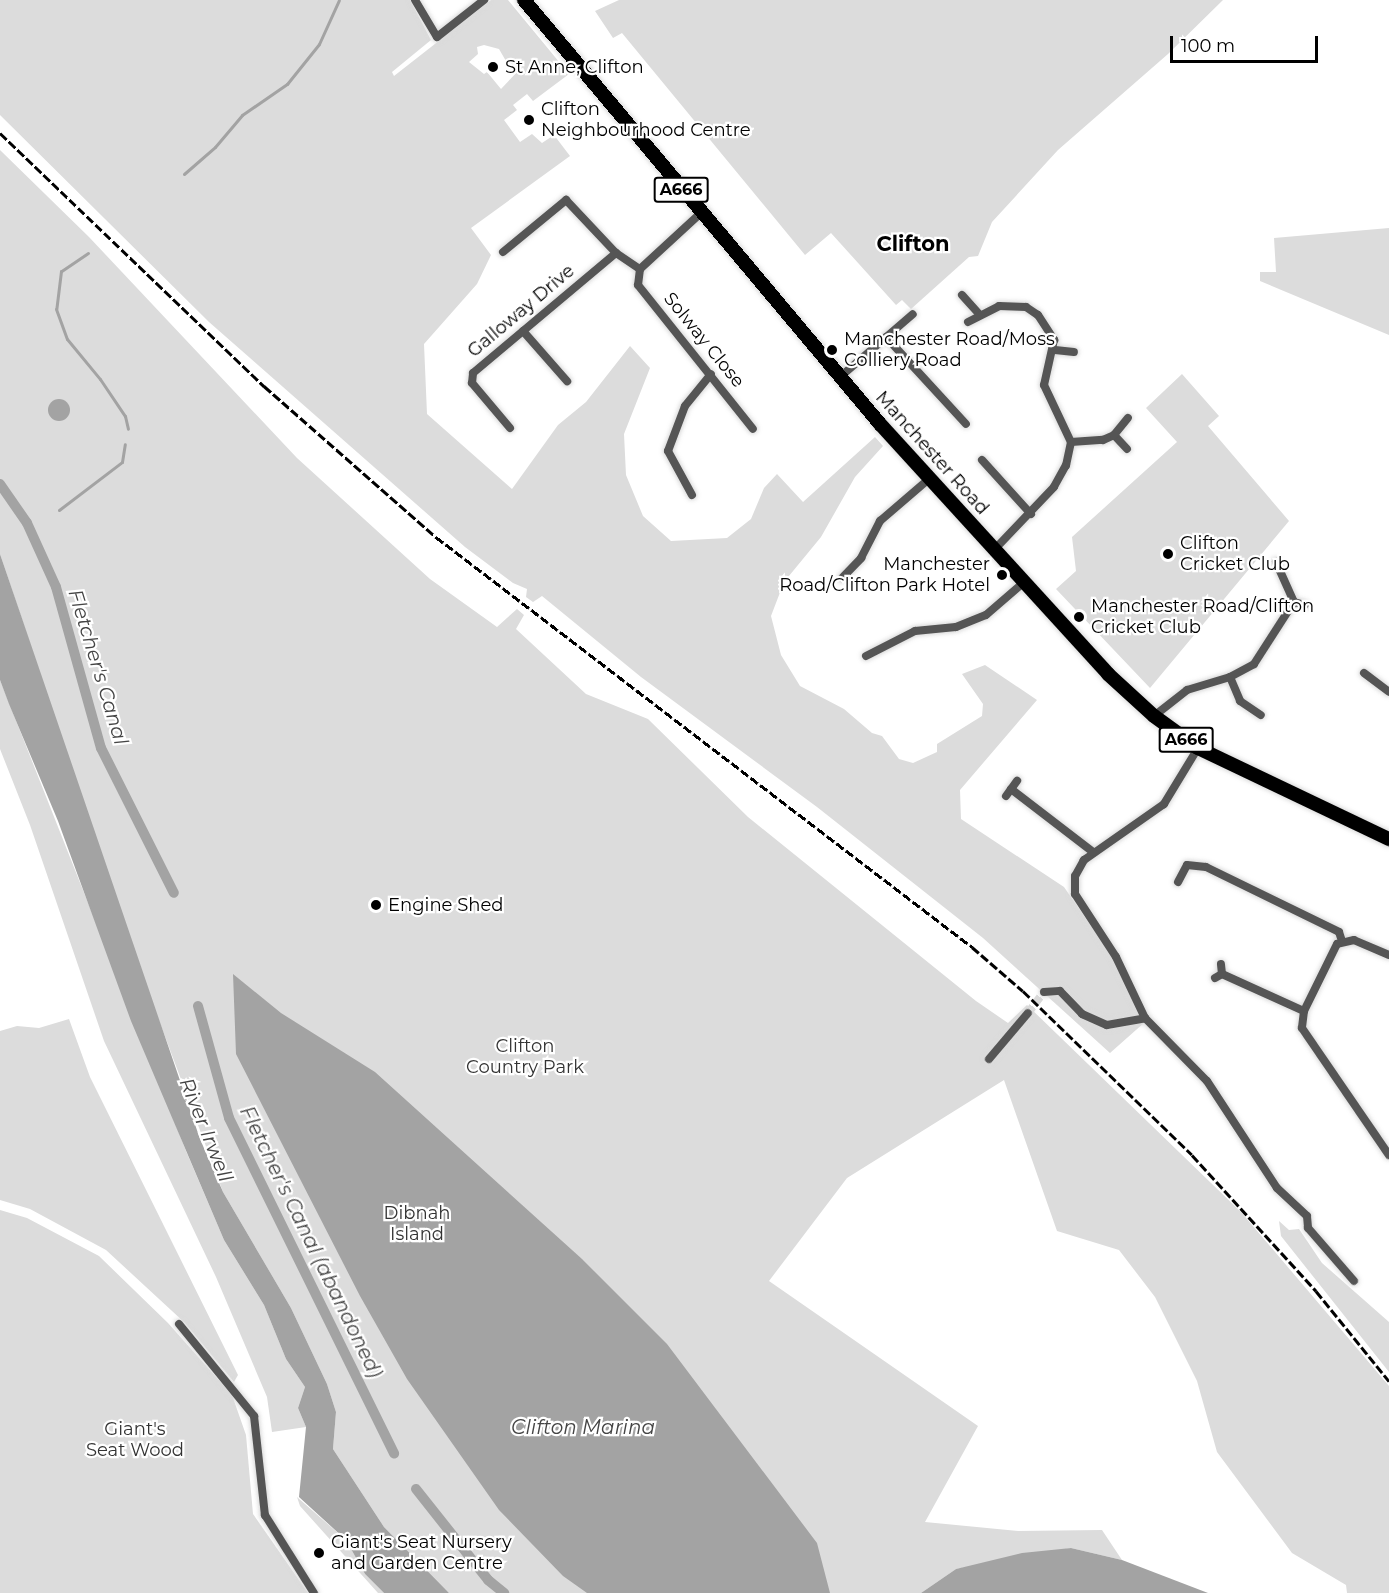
<!DOCTYPE html>
<style>
body{margin:0}
#map{position:relative;width:1389px;height:1593px;overflow:hidden;background:#fff;font-family:Montserrat,sans-serif}
div>[style]{position:absolute}
[style*='--x']{left:calc(var(--x)*1px);top:calc(var(--y)*1px);width:calc(var(--w)*1px);rotate:calc(var(--a)*1deg)}
.green>*{inset:0;background:#dcdcdc}
.water>*{inset:0;background:#a3a3a3}
.round{border-radius:50%}
.stream>*{height:3px;margin:-1.5px;padding:0 1.5px;transform-origin:1.5px;border-radius:1.5px;background:#a3a3a3}
.canal>*{height:10px;margin:-5px;padding:0 5px;transform-origin:5px;border-radius:5px;background:#a3a3a3}
.minor-tunnel>*{height:8px;margin-top:-4px;transform-origin:0;background:repeating-linear-gradient(90deg,#d9d9d9 0 8px,transparent 0 12px)}
.roads{filter:drop-shadow(0 0 2px #dbdbdb) drop-shadow(0 0 2px #dbdbdb)}
.minor>*{height:8px;margin:-4px;padding:0 4px;transform-origin:4px;border-radius:4px;background:#555}
.primary>*{height:14px;margin:-7px;padding:0 7px;transform-origin:7px;border-radius:7px;background:#000}
.rail>*{height:3px;margin-top:-1.5px;transform-origin:0;background:repeating-linear-gradient(90deg,#000 0 9px,transparent 0 12px)}
.dots>*{width:16px;height:16px;translate:-50% -50%;box-sizing:border-box;border:3px solid #fff;border-radius:50%}
span{translate:-50% -50%;white-space:nowrap;text-align:center;line-height:1.15;-webkit-text-stroke:4.5px #fff;paint-order:stroke}
.shield-label span{padding:2px 4px;background:#fff;border:2px solid;border-radius:4px;-webkit-text-stroke-width:0}
.shield-label{font-size:16px;color:#000;font-weight:700}
.poi-label{font-size:18px;color:#000}
.left{translate:0 -50%;text-align:left}
.right{translate:-100% -50%;text-align:right}
.street-label{font-size:18px;color:#000}
.park-label{font-size:18px;color:#333}
.water-label{font-size:20px;color:#444;font-style:italic}
.quarter-label{font-size:21px;color:#000;font-weight:700}
.scale{position:absolute;left:1170px;top:36px;width:148px;height:27px;box-sizing:border-box;border:3px solid #000;border-top:0;padding-left:8px;font-size:18px;line-height:21px;white-space:nowrap;color:#000;-webkit-text-stroke:4px #fff;paint-order:stroke}
</style>
<div id="map">
<div class="green">
<div style="clip-path:polygon(evenodd,0 0,410px 0,431px 40px,392px 72px,394px 76px,491px 0,508px 0,569px 74px,533px 101px,527px 94px,513px 105px,517px 110px,504px 120px,520px 142px,532px 134px,542px 143px,554px 135px,570px 156px,471px 228px,491px 255px,477px 284px,424px 344px,427px 414px,512px 489px,558px 425px,586px 402px,630px 346px,650px 368px,624px 434px,626px 475px,643px 516px,671px 541px,727px 538px,751px 519px,764px 488px,777px 474px,803px 502px,875px 437px,883px 446px,855px 477px,821px 537px,784px 582px,771px 616px,781px 655px,800px 686px,844px 709px,872px 733px,882px 736px,899px 759px,913px 763px,937px 752px,937px 744px,982px 716px,983px 704px,962px 674px,985px 665px,1037px 700px,960px 790px,961px 819px,1064px 887px,1116px 962px,1145px 1022px,1110px 1053px,983px 938px,817px 807px,641px 677px,542px 596px,533px 602px,526px 597px,527px 589px,513px 583px,465px 547px,209px 322px,0 115px,0 0,484px 45px,499px 49px,510px 68px,514px 66px,518px 71px,501px 89px,487px 72px,484px 74px,469px 62px,478px 54px,477px 47px,484px 45px)"></div>
<div style="clip-path:polygon(619px 0,1223px 0,1168px 54px,1058px 150px,992px 222px,978px 256px,969px 257px,911px 309px,902px 300px,896px 305px,831px 233px,805px 255px,622px 33px,613px 38px,595px 11px)"></div>
<div style="clip-path:polygon(0 150px,89px 237px,297px 458px,430px 579px,497px 627px,517px 609px,524px 615px,516px 629px,586px 694px,648px 719px,748px 817px,976px 1001px,1008px 1023px,1027px 1005px,1241px 1212px,1389px 1386px,1389px 1593px,1347px 1593px,1346px 1585px,1292px 1553px,1217px 1452px,1197px 1381px,1155px 1297px,1119px 1250px,1057px 1231px,1004px 1080px,847px 1178px,769px 1281px,978px 1426px,925px 1522px,1018px 1531px,1102px 1530px,1122px 1560px,1071px 1548px,956px 1569px,921px 1593px,449px 1593px,434px 1579px,384px 1527px,333px 1449px,336px 1412px,327px 1384px,291px 1308px,223px 1192px,135px 956px,0 554px)"></div>
<div style="clip-path:polygon(1389px 228px,1389px 335px,1260px 281px,1260px 272px,1276px 272px,1274px 238px)"></div>
<div style="clip-path:polygon(1182px 374px,1219px 416px,1208px 426px,1289px 521px,1150px 688px,1056px 589px,1076px 571px,1072px 537px,1177px 442px,1146px 408px)"></div>
<div style="clip-path:polygon(0 680px,186px 1151px,224px 1240px,264px 1305px,286px 1359px,305px 1387px,298px 1408px,306px 1427px,272px 1432px,267px 1397px,216px 1277px,104px 1041px,30px 825px,0 749px)"></div>
<div style="clip-path:polygon(69px 1019px,90px 1077px,238px 1375px,234px 1382px,185px 1323px,106px 1250px,30px 1209px,0 1200px,0 1031px,17px 1026px,39px 1028px)"></div>
<div style="clip-path:polygon(0 1210px,27px 1218px,99px 1256px,168px 1323px,232px 1395px,246px 1435px,253px 1514px,308px 1593px,0 1593px)"></div>
<div style="clip-path:polygon(1279px 1221px,1289px 1230px,1299px 1229px,1322px 1263px,1389px 1322px,1389px 1372px,1281px 1236px)"></div>
<div style="clip-path:polygon(297px 1497px,346px 1540px,365px 1574px,384px 1593px,378px 1593px,300px 1506px)"></div>
</div>
<div class="water">
<div class="round" style="left:48px;top:399px;width:22px;height:22px"></div>
<div style="clip-path:polygon(0 554px,200px 1139px,223px 1192px,291px 1308px,327px 1384px,336px 1412px,333px 1449px,384px 1527px,449px 1593px,384px 1593px,365px 1574px,346px 1540px,299px 1497px,306px 1427px,298px 1408px,305px 1387px,286px 1359px,264px 1305px,224px 1240px,131px 1021px,58px 821px,9px 704px,0 680px)"></div>
<div style="clip-path:polygon(233px 974px,281px 1013px,375px 1072px,582px 1259px,667px 1344px,817px 1543px,830px 1593px,587px 1593px,563px 1576px,499px 1510px,407px 1379px,360px 1296px,236px 1054px)"></div>
<div style="clip-path:polygon(1071px 1548px,1122px 1560px,1208px 1593px,921px 1593px,956px 1569px,1022px 1553px)"></div>
</div>
<div class="stream">
<div style="--x:184;--y:174;--w:41;--a:-41.1"></div>
<div style="--x:215;--y:147;--w:42;--a:-49.8"></div>
<div style="--x:242;--y:115;--w:55;--a:-34.6"></div>
<div style="--x:287;--y:84;--w:51;--a:-51.3"></div>
<div style="--x:319;--y:44;--w:48;--a:-65.6"></div>
<div style="--x:88;--y:253;--w:32;--a:146"></div>
<div style="--x:61;--y:271;--w:38;--a:97"></div>
<div style="--x:56;--y:309;--w:32;--a:70"></div>
<div style="--x:67;--y:339;--w:52;--a:50.5"></div>
<div style="--x:100;--y:379;--w:45;--a:56"></div>
<div style="--x:125;--y:416;--w:13;--a:77"></div>
<div style="--x:59;--y:510;--w:79;--a:-37.3"></div>
<div style="--x:122;--y:462;--w:18;--a:-81"></div>
</div>
<div class="canal">
<div style="--x:0;--y:484;--w:47;--a:55.3"></div>
<div style="--x:27;--y:523;--w:70;--a:65.6"></div>
<div style="--x:56;--y:587;--w:167;--a:74.4"></div>
<div style="--x:101;--y:748;--w:162;--a:63.3"></div>
<div style="--x:198;--y:1006;--w:116;--a:74.5"></div>
<div style="--x:229;--y:1118;--w:374;--a:63.8"></div>
<div style="--x:416;--y:1489;--w:116;--a:51.6"></div>
<div style="--x:488;--y:1580;--w:21;--a:39"></div>
</div>
<div class="minor-tunnel">
<div style="--x:1028;--y:1013;--w:26;--a:-53"></div>
</div>
<div class="roads">
<div class="minor">
<div style="--x:415;--y:0;--w:43;--a:59.3"></div>
<div style="--x:437;--y:37;--w:60;--a:-38.2"></div>
<div style="--x:503;--y:252;--w:82;--a:-39.5"></div>
<div style="--x:566;--y:200;--w:73;--a:46.7"></div>
<div style="--x:616;--y:253;--w:29;--a:34"></div>
<div style="--x:640;--y:269;--w:83;--a:-42.6"></div>
<div style="--x:640;--y:269;--w:16;--a:97"></div>
<div style="--x:638;--y:285;--w:184;--a:51.4"></div>
<div style="--x:962;--y:295;--w:24;--a:48"></div>
<div style="--x:968;--y:322;--w:35;--a:-27"></div>
<div style="--x:999;--y:306;--w:27;--a:2"></div>
<div style="--x:1026;--y:307;--w:14;--a:34"></div>
<div style="--x:1038;--y:315;--w:30;--a:57"></div>
<div style="--x:1054;--y:340;--w:46;--a:102.5"></div>
<div style="--x:1044;--y:385;--w:63;--a:64.7"></div>
<div style="--x:1071;--y:442;--w:24;--a:102"></div>
<div style="--x:1066;--y:465;--w:25;--a:119"></div>
<div style="--x:1054;--y:487;--w:86;--a:133.6"></div>
<div style="--x:523;--y:331;--w:67;--a:48.7"></div>
<div style="--x:886;--y:337;--w:118;--a:47.4"></div>
<div style="--x:1055;--y:350;--w:19;--a:6"></div>
<div style="--x:840;--y:377;--w:96;--a:-40.8"></div>
<div style="--x:510;--y:428;--w:59;--a:-130.2"></div>
<div style="--x:472;--y:383;--w:10;--a:-84"></div>
<div style="--x:473;--y:373;--w:187;--a:-40"></div>
<div style="--x:1114;--y:435;--w:19;--a:47"></div>
<div style="--x:1071;--y:442;--w:32;--a:-4"></div>
<div style="--x:1103;--y:440;--w:12;--a:-24"></div>
<div style="--x:1114;--y:435;--w:22;--a:-51"></div>
<div style="--x:982;--y:460;--w:73;--a:47.8"></div>
<div style="--x:692;--y:495;--w:50;--a:-118.6"></div>
<div style="--x:668;--y:451;--w:48;--a:-69.3"></div>
<div style="--x:685;--y:406;--w:41;--a:-50.9"></div>
<div style="--x:1276;--y:562;--w:44;--a:65.8"></div>
<div style="--x:1294;--y:602;--w:11;--a:15"></div>
<div style="--x:842;--y:578;--w:28;--a:-46"></div>
<div style="--x:861;--y:558;--w:42;--a:-62.8"></div>
<div style="--x:880;--y:521;--w:66;--a:-40.7"></div>
<div style="--x:866;--y:656;--w:55;--a:-27"></div>
<div style="--x:915;--y:631;--w:41;--a:-5.6"></div>
<div style="--x:956;--y:627;--w:32;--a:-22"></div>
<div style="--x:986;--y:615;--w:49;--a:-40.9"></div>
<div style="--x:1364;--y:673;--w:31;--a:37"></div>
<div style="--x:1230;--y:677;--w:26;--a:67"></div>
<div style="--x:1240;--y:701;--w:25;--a:34"></div>
<div style="--x:1154;--y:716;--w:42;--a:-38.2"></div>
<div style="--x:1187;--y:690;--w:45;--a:-16.8"></div>
<div style="--x:1230;--y:677;--w:27;--a:-28"></div>
<div style="--x:1254;--y:664;--w:74;--a:-57.2"></div>
<div style="--x:1198;--y:748;--w:66;--a:121.3"></div>
<div style="--x:1164;--y:804;--w:98;--a:145"></div>
<div style="--x:1084;--y:860;--w:18;--a:119"></div>
<div style="--x:1075;--y:876;--w:18;--a:90"></div>
<div style="--x:1075;--y:894;--w:75;--a:56.9"></div>
<div style="--x:1116;--y:957;--w:68;--a:64.6"></div>
<div style="--x:1145;--y:1018;--w:88;--a:45.5"></div>
<div style="--x:1207;--y:1081;--w:128;--a:56.8"></div>
<div style="--x:1277;--y:1188;--w:41;--a:43"></div>
<div style="--x:1307;--y:1216;--w:12;--a:85"></div>
<div style="--x:1308;--y:1228;--w:70;--a:49"></div>
<div style="--x:1011;--y:789;--w:103;--a:37.5"></div>
<div style="--x:1006;--y:796;--w:19;--a:-54"></div>
<div style="--x:1178;--y:882;--w:19;--a:-62"></div>
<div style="--x:1187;--y:865;--w:19;--a:6"></div>
<div style="--x:1206;--y:867;--w:148;--a:26"></div>
<div style="--x:1339;--y:932;--w:9;--a:72"></div>
<div style="--x:1389;--y:955;--w:38;--a:-157"></div>
<div style="--x:1354;--y:940;--w:17;--a:167"></div>
<div style="--x:1337;--y:944;--w:75;--a:116.2"></div>
<div style="--x:1304;--y:1011;--w:17;--a:97"></div>
<div style="--x:1302;--y:1028;--w:154;--a:55.6"></div>
<div style="--x:1222;--y:974;--w:90;--a:24.3"></div>
<div style="--x:1215;--y:978;--w:8;--a:-30"></div>
<div style="--x:1222;--y:974;--w:10;--a:-96"></div>
<div style="--x:1044;--y:992;--w:16;--a:-4"></div>
<div style="--x:1060;--y:991;--w:32;--a:46"></div>
<div style="--x:1082;--y:1014;--w:27;--a:24"></div>
<div style="--x:1107;--y:1025;--w:39;--a:-10"></div>
<div style="--x:989;--y:1059;--w:60;--a:-49.7"></div>
<div style="--x:179;--y:1324;--w:119;--a:50.8"></div>
<div style="--x:254;--y:1416;--w:100;--a:83.7"></div>
<div style="--x:265;--y:1515;--w:92;--a:57.9"></div>
</div>
<div class="primary">
<div style="--x:524;--y:0;--w:554;--a:49.98"></div>
<div style="--x:880;--y:424;--w:338;--a:47.6"></div>
<div style="--x:1108;--y:674;--w:62;--a:42.4"></div>
<div style="--x:1154;--y:716;--w:54;--a:36"></div>
<div style="--x:1198;--y:748;--w:212;--a:25.5"></div>
</div>
</div>
<div class="rail">
<div style="--x:0;--y:133;--w:366;--a:43.8"></div>
<div style="--x:264;--y:386;--w:229;--a:41.3"></div>
<div style="--x:436;--y:537;--w:675;--a:37.41"></div>
<div style="--x:972;--y:947;--w:67;--a:40.8"></div>
<div style="--x:1023;--y:991;--w:235;--a:44.1"></div>
<div style="--x:1192;--y:1155;--w:184;--a:47.6"></div>
<div style="--x:1316;--y:1291;--w:116;--a:51"></div>
</div>
<div class="dots">
<div style="left:493px;top:67px;background:#000"></div>
<div style="left:529px;top:120px;background:#000"></div>
<div style="left:832px;top:350px;background:#000"></div>
<div style="left:1168px;top:554px;background:#000"></div>
<div style="left:1002px;top:575px;background:#000"></div>
<div style="left:1079px;top:617px;background:#000"></div>
<div style="left:376px;top:905px;background:#000"></div>
<div style="left:319px;top:1553px;background:#000"></div>
</div>
<div class="shield-label">
<span style="left:681px;top:190px">A666</span>
<span style="left:1186px;top:740px">A666</span>
</div>
<div class="poi-label">
<span class="left" style="left:505px;top:67px">St Anne, Clifton</span>
<span class="left" style="left:541px;top:120px">Clifton<br>Neighbourhood Centre</span>
<span class="left" style="left:844px;top:350px">Manchester Road/Moss<br>Colliery Road</span>
<span class="left" style="left:1180px;top:554px">Clifton<br>Cricket Club</span>
<span class="right" style="left:990px;top:575px">Manchester<br>Road/Clifton Park Hotel</span>
<span class="left" style="left:1091px;top:617px">Manchester Road/Clifton<br>Cricket Club</span>
<span class="left" style="left:388px;top:905px">Engine Shed</span>
<span class="left" style="left:331px;top:1553px">Giant's Seat Nursery<br>and Garden Centre</span>
</div>
<div class="street-label">
<span style="left:521px;top:311px;rotate:-40deg">Galloway Drive</span>
<span style="left:704px;top:340px;rotate:51deg">Solway Close</span>
<span style="left:932px;top:453px;rotate:48deg">Manchester Road</span>
</div>
<div class="park-label">
<span style="left:525px;top:1057px">Clifton<br>Country Park</span>
<span style="left:417px;top:1224px">Dibnah<br>Island</span>
<span style="left:135px;top:1440px">Giant's<br>Seat Wood</span>
</div>
<div class="water-label">
<span style="left:98px;top:667px;rotate:73deg">Fletcher's Canal</span>
<span style="left:206px;top:1130px;rotate:68deg">River Irwell</span>
<span style="left:311px;top:1242px;rotate:64deg">Fletcher's Canal (abandoned)</span>
<span style="left:583px;top:1427px">Clifton Marina</span>
</div>
<div class="quarter-label">
<span style="left:913px;top:244px">Clifton</span>
</div>
<div class="scale">100 m</div>
</div>
